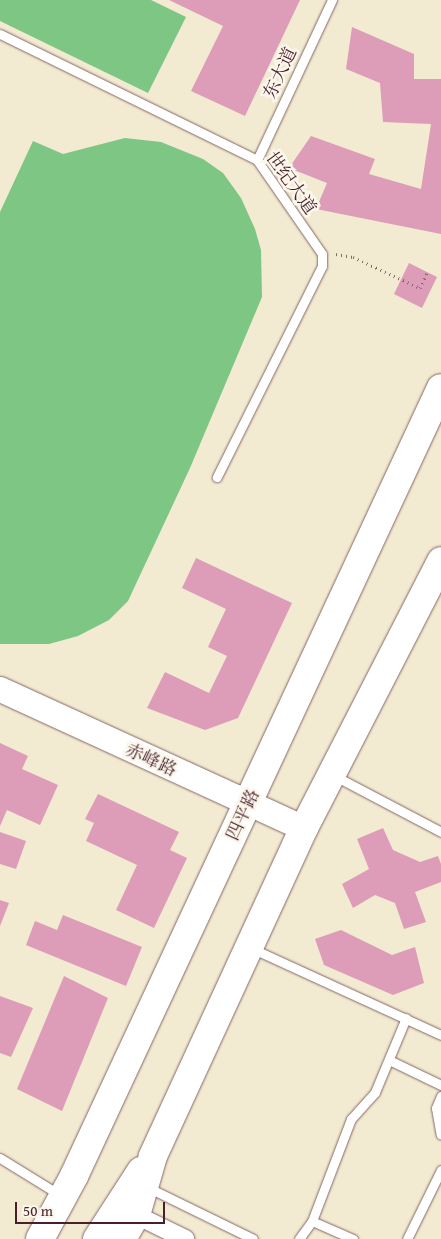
<!DOCTYPE html>
<meta charset="utf-8">
<style>
body{margin:0}
#map{position:relative;width:441px;height:1239px;overflow:hidden;background:#f2ead1;font-family:"Gentium Book Plus","Noto Serif SC",serif}
div>[style]{position:absolute}
[style*='--x']{left:calc(var(--x)*1px);top:calc(var(--y)*1px);width:calc(var(--w)*1px);rotate:calc(var(--a)*1deg)}
.green>*{inset:0;background:#7dc684}
.building>*{inset:0;background:#dd9db9}
.path>*{height:3px;margin-top:-1.5px;transform-origin:0;background:repeating-linear-gradient(90deg,#856665 0 1px,transparent 0 5px)}
.roads{filter:drop-shadow(0 0 1px #856665) drop-shadow(0 0 1px #856665)}
.lane>*{height:9px;margin:-4.5px;padding:0 4.5px;transform-origin:4.5px;border-radius:4.5px;background:#fff}
.street>*{height:18px;margin:-9px;padding:0 9px;transform-origin:9px;border-radius:9px;background:#fff}
.secondary>*{height:25px;margin:-12.5px;padding:0 12.5px;transform-origin:12.5px;border-radius:12.5px;background:#fff}
.primary>*{height:28px;margin:-14px;padding:0 14px;transform-origin:14px;border-radius:14px;background:#fff}
span{translate:-50% -50%;white-space:nowrap;text-align:center;line-height:1.15;-webkit-text-stroke:5px #fbf7ec;paint-order:stroke}
.street-label{font-size:18px;color:#4a1f2b}
.scale{position:absolute;left:15px;top:1202px;width:150px;height:22px;box-sizing:border-box;border:2px solid #4a1f2b;border-top:0;padding-left:6px;font-size:15px;line-height:18px;white-space:nowrap;color:#4a1f2b;-webkit-text-stroke:4px #fbf7ec;paint-order:stroke}
</style>
<div id="map">
<div class="green">
<div style="clip-path:polygon(0 0,151px 0,186px 17px,148px 93px,0 21px)"></div>
<div style="clip-path:polygon(125px 138px,161px 142px,203px 159px,223px 173px,241px 198px,255px 229px,261px 250px,262px 297px,190px 468px,128px 601px,109px 620px,78px 636px,49px 644px,0 644px,0 212px,33px 141px,63px 154px)"></div>
</div>
<div class="building">
<div style="clip-path:polygon(169px 0,300px 0,245px 116px,191px 91px,223px 26px)"></div>
<div style="clip-path:polygon(352px 27px,414px 54px,414px 79px,441px 79px,441px 234px,316px 209px,327px 183px,289px 168px,311px 136px,375px 159px,369px 174px,421px 189px,431px 124px,383px 122px,380px 83px,346px 69px)"></div>
<div style="clip-path:polygon(409px 263px,437px 277px,422px 308px,394px 294px)"></div>
<div style="clip-path:polygon(196px 558px,292px 603px,238px 718px,205px 730px,147px 708px,165px 672px,209px 693px,227px 656px,208px 647px,226px 609px,182px 588px)"></div>
<div style="clip-path:polygon(0 743px,28px 756px,22px 769px,58px 785px,40px 825px,7px 810px,0 826px)"></div>
<div style="clip-path:polygon(98px 794px,179px 832px,170px 850px,187px 858px,154px 928px,116px 910px,137px 865px,86px 841px,94px 823px,85px 819px)"></div>
<div style="clip-path:polygon(383px 828px,393px 850px,420px 862px,438px 856px,441px 864px,441px 882px,415px 892px,426px 922px,404px 929px,395px 903px,375px 895px,353px 908px,342px 884px,369px 869px,357px 839px)"></div>
<div style="clip-path:polygon(0 832px,26px 841px,16px 869px,0 864px)"></div>
<div style="clip-path:polygon(0 900px,9px 903px,0 926px)"></div>
<div style="clip-path:polygon(63px 915px,142px 947px,126px 986px,26px 945px,35px 921px,57px 930px)"></div>
<div style="clip-path:polygon(341px 930px,392px 955px,415px 947px,424px 983px,393px 995px,324px 965px,315px 939px)"></div>
<div style="clip-path:polygon(64px 976px,108px 998px,62px 1111px,17px 1089px)"></div>
<div style="clip-path:polygon(0 996px,33px 1008px,11px 1057px,0 1053px)"></div>
</div>
<div class="path">
<div style="--x:336;--y:254;--w:17;--a:10"></div>
<div style="--x:353;--y:257;--w:74;--a:24.8"></div>
<div style="--x:420;--y:288;--w:19;--a:-65"></div>
</div>
<div class="roads">
<div class="lane">
<div style="--x:0;--y:34;--w:286;--a:26.1"></div>
<div style="--x:257;--y:160;--w:114;--a:55.3"></div>
<div style="--x:322;--y:254;--w:12;--a:90"></div>
<div style="--x:322;--y:266;--w:236;--a:116.5"></div>
<div style="--x:257;--y:160;--w:177;--a:-64.9"></div>
<div style="--x:335;--y:776;--w:120;--a:27.8"></div>
<div style="--x:251;--y:948;--w:209;--a:24.6"></div>
<div style="--x:389;--y:1060;--w:58;--a:25.7"></div>
<div style="--x:441;--y:1096;--w:13;--a:113"></div>
<div style="--x:436;--y:1108;--w:27;--a:80"></div>
<div style="--x:0;--y:1158;--w:70;--a:31.7"></div>
<div style="--x:147;--y:1187;--w:118;--a:26.1"></div>
<div style="--x:312;--y:1221;--w:45;--a:23.7"></div>
<div style="--x:299;--y:1239;--w:22;--a:-54"></div>
<div style="--x:312;--y:1221;--w:109;--a:-69.1"></div>
<div style="--x:351;--y:1119;--w:36;--a:-48"></div>
<div style="--x:375;--y:1092;--w:80;--a:-67.3"></div>
<div style="--x:407;--y:1239;--w:77;--a:-63.8"></div>
</div>
<div class="street">
<div style="--x:136;--y:1215;--w:55;--a:26.1"></div>
</div>
<div class="secondary">
<div style="--x:0;--y:689;--w:334;--a:24.6"></div>
</div>
<div class="primary">
<div style="--x:40;--y:1239;--w:72;--a:-61.6"></div>
<div style="--x:74;--y:1176;--w:869;--a:-65.03"></div>
<div style="--x:97;--y:1239;--w:81;--a:-57.1"></div>
<div style="--x:122;--y:1239;--w:28;--a:-60"></div>
<div style="--x:136;--y:1215;--w:61;--a:-73.9"></div>
<div style="--x:153;--y:1156;--w:361;--a:-65.3"></div>
<div style="--x:304;--y:828;--w:300;--a:-62.8"></div>
</div>
</div>
<div class="street-label">
<span style="left:280px;top:73px;rotate:-65deg">东大道</span>
<span style="left:291px;top:183px;rotate:54deg">世纪大道</span>
<span style="left:151px;top:760px;rotate:25deg">赤峰路</span>
<span style="left:243px;top:815px;rotate:-65deg">四平路</span>
</div>
<div class="scale">50 m</div>
</div>
